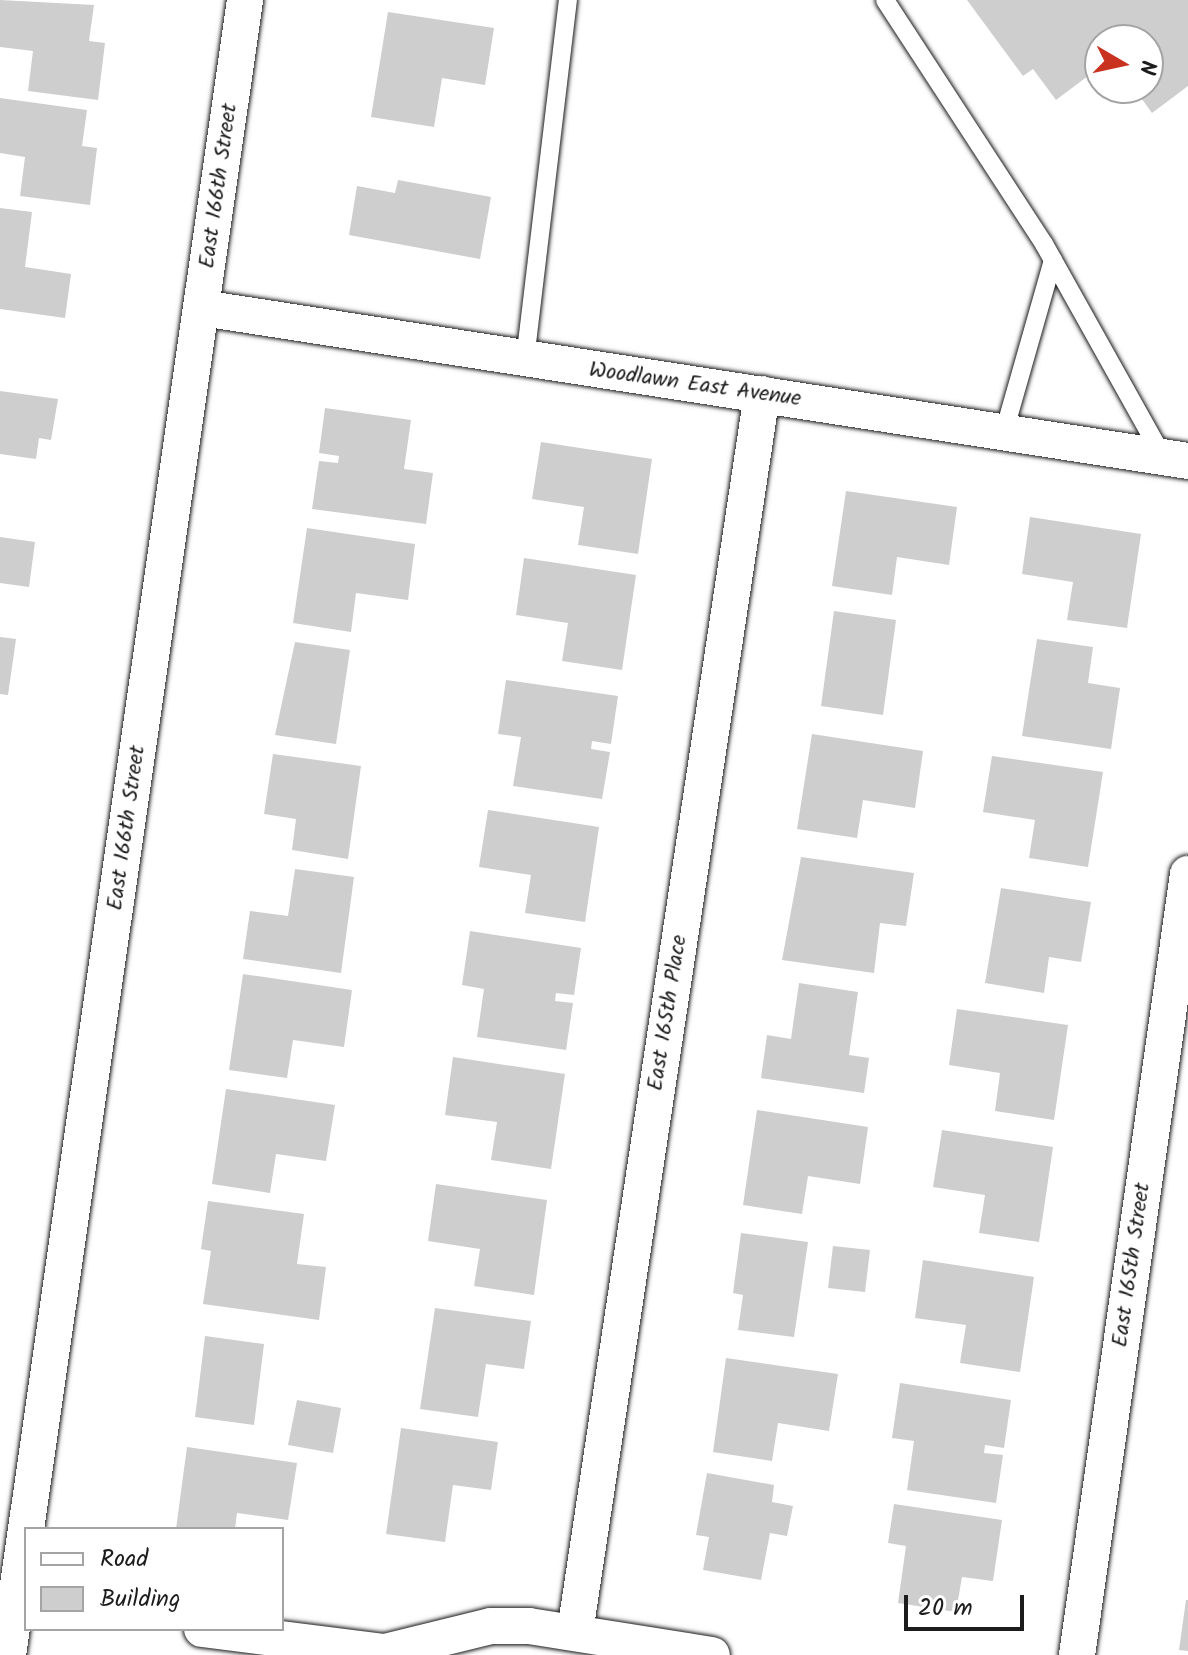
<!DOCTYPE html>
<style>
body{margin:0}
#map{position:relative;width:1188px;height:1655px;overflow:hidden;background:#fff;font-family:Kalam,sans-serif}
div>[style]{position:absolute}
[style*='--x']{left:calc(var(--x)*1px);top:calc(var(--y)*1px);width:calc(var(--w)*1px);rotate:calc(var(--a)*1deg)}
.building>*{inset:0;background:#cecece}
.roads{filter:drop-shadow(0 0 2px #1c1c1c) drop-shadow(0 0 2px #1c1c1c)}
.service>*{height:18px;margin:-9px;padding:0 9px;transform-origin:9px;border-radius:9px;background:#fff}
.minor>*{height:36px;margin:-18px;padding:0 18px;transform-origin:18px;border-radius:18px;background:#fff}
span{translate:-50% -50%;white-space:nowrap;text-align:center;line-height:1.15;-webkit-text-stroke:8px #fff;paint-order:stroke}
.street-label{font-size:22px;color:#1c1c1c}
.legend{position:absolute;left:24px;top:1527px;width:260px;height:104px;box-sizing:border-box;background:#fff;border:2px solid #a4a4a4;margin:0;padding:10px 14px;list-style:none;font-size:24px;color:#1c1c1c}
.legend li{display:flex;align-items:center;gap:16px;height:40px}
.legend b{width:40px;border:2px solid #a4a4a4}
.north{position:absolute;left:1084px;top:24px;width:80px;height:80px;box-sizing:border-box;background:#fff;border:2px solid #a4a4a4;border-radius:50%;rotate:99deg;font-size:22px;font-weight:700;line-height:32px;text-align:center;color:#1c1c1c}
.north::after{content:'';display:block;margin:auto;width:28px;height:36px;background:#c8321e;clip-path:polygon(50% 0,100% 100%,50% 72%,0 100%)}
.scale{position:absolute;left:904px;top:1595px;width:120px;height:36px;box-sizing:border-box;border:4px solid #1c1c1c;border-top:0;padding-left:10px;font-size:24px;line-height:28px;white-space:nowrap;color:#1c1c1c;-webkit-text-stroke:6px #fff;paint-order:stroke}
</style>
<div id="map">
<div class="building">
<div style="clip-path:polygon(0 0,94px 5px,89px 41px,105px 43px,98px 100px,28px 91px,33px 51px,0 47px)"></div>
<div style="clip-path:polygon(967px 0,1188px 0,1188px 86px,1152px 113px,1134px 88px,1148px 88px,1148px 40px,1100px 40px,1100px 67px,1056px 100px,1033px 69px,1023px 76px)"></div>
<div style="clip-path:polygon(388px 12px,494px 28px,485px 85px,442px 78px,434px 127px,371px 117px)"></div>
<div style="clip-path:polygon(0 98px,87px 110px,82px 146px,97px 148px,90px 205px,20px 196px,25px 157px,0 153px)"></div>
<div style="clip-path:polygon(398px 180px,491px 197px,480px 259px,349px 235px,357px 186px,395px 193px)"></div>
<div style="clip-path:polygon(0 208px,32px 212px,25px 267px,71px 274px,65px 318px,0 309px)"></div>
<div style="clip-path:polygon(0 391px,58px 399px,51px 440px,39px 438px,36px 459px,0 454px)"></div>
<div style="clip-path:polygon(325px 408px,411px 420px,404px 469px,433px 473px,426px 524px,312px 509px,319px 461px,338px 463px,339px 456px,319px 453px)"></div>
<div style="clip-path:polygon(541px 442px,652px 459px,638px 554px,578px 545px,584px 507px,532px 499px)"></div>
<div style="clip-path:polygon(846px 491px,957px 507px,949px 565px,897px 557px,892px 595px,832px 586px)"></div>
<div style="clip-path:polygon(1030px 517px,1141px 534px,1127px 628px,1067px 620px,1073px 582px,1022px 574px)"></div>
<div style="clip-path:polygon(307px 528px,415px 544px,408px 600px,356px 593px,351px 632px,293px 623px)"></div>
<div style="clip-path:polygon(0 537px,35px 542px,29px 587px,0 583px)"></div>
<div style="clip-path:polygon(524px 558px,636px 575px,622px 670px,562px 661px,568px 623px,516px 615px)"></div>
<div style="clip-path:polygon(834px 611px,896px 620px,883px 715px,821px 706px)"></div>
<div style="clip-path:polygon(0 637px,16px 639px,8px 695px,0 694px)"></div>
<div style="clip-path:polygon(1037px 639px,1093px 647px,1088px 683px,1120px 688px,1111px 749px,1022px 736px)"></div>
<div style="clip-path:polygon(295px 642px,350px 650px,336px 744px,275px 735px)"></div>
<div style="clip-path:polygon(506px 680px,618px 696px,611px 744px,592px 741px,591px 749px,610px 752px,602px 799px,513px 786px,521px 737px,498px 734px)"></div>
<div style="clip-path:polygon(812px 734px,923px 751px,915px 808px,863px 800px,857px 838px,797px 829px)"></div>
<div style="clip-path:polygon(273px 754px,361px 766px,348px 859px,292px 850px,296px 819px,264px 814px)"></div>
<div style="clip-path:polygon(992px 756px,1103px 772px,1088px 867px,1029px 858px,1035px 820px,983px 812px)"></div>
<div style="clip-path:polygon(488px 810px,599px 827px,585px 922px,525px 913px,531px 875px,479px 867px)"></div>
<div style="clip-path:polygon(801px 857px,914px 873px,906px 926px,880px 923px,874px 973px,782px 960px)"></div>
<div style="clip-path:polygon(295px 869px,354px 877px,341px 973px,243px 959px,250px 911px,288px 916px)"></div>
<div style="clip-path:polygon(1001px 888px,1091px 902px,1081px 962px,1049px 957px,1044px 993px,985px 983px)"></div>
<div style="clip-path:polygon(470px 931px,581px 948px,574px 995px,556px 993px,555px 1001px,573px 1003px,566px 1050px,477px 1037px,484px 989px,462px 985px)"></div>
<div style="clip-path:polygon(243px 974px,352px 990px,344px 1047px,293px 1040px,287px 1078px,229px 1070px)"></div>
<div style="clip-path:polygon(799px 983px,858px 992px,849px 1055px,869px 1058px,864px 1093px,761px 1078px,767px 1035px,791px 1039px)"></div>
<div style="clip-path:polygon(957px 1009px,1068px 1025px,1054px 1120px,995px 1111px,1000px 1073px,949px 1065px)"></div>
<div style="clip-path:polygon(453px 1057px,565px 1074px,551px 1169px,491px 1160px,497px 1122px,445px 1115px)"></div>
<div style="clip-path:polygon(226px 1089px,335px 1105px,326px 1161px,276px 1154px,270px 1193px,212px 1184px)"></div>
<div style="clip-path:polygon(757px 1110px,868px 1127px,860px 1184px,808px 1176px,802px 1214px,743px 1205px)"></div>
<div style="clip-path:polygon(942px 1130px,1053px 1147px,1039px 1242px,979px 1233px,985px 1195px,933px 1187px)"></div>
<div style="clip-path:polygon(436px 1184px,547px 1200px,534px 1295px,474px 1286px,480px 1249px,428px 1241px)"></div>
<div style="clip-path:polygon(208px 1201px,304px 1214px,297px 1264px,326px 1267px,319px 1320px,203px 1304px,211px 1251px,201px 1249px)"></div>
<div style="clip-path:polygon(741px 1233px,808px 1242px,794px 1337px,738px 1330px,743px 1295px,733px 1293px)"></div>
<div style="clip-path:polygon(833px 1246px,870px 1250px,865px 1292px,828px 1288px)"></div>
<div style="clip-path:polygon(923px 1260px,1034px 1277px,1020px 1372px,960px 1363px,966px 1325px,915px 1318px)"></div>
<div style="clip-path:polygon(435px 1308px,531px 1321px,524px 1369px,486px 1364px,478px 1417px,420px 1409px)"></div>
<div style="clip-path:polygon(205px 1336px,264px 1344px,254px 1425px,195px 1417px)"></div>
<div style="clip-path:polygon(726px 1358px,838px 1374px,829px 1431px,778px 1423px,772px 1461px,713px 1452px)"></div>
<div style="clip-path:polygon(900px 1383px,1011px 1400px,1004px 1448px,985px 1445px,984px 1453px,1003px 1455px,996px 1503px,907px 1490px,914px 1441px,892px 1438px)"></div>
<div style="clip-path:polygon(297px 1400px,341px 1408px,333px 1453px,288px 1445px)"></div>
<div style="clip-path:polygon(401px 1428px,498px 1442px,491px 1490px,453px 1485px,445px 1542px,386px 1534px)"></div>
<div style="clip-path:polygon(187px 1447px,297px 1463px,288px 1520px,237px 1513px,235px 1529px,176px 1529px)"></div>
<div style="clip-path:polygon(707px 1473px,774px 1485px,772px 1502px,793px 1506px,787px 1536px,770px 1533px,761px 1580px,703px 1570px,709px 1537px,696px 1535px)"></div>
<div style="clip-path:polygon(894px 1504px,1002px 1520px,993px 1581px,962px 1577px,956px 1612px,898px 1603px,906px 1546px,888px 1543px)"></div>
<div style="clip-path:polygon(1186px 1600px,1188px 1600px,1188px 1651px,1179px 1650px)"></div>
</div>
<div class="roads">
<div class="service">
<div style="--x:885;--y:0;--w:291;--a:56.9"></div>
<div style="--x:1044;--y:244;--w:244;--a:60.8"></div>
<div style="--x:525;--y:360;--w:363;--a:-83.2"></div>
<div style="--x:1004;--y:432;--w:179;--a:-74.1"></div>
</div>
<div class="minor">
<div style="--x:202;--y:308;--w:998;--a:8.82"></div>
<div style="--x:202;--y:1629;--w:184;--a:7.2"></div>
<div style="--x:385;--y:1652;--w:109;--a:-13.8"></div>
<div style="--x:491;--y:1626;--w:38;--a:0"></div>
<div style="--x:529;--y:1626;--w:185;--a:9"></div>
<div style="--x:575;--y:1632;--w:1252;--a:-81.41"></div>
<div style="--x:8;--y:1655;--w:1672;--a:-81.85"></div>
<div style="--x:1077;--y:1655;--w:789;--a:-81.91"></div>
</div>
</div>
<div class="street-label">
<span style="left:219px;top:186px;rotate:-82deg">East 166th Street</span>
<span style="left:695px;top:385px;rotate:8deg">Woodlawn East Avenue</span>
<span style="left:127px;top:828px;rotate:-82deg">East 166th Street</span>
<span style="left:668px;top:1013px;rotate:-81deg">East 165th Place</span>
<span style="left:1132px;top:1265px;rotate:-82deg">East 165th Street</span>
</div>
<ul class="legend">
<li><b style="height:10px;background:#fff"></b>Road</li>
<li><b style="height:22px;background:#cecece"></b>Building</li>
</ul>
<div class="north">N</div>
<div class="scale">20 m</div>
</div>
